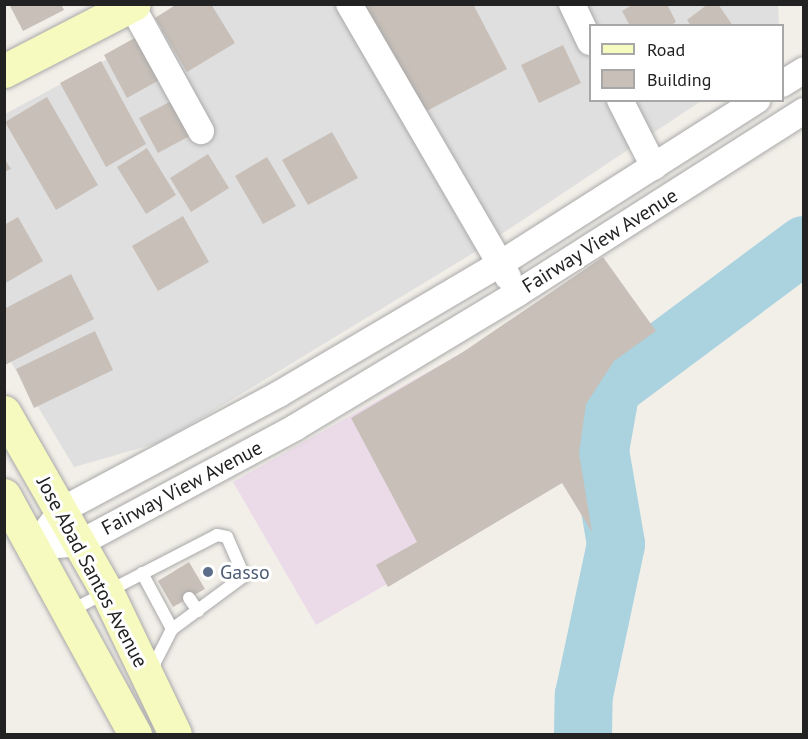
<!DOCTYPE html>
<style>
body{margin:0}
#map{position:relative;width:808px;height:739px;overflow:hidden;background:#f2efe9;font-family:"PT Sans",sans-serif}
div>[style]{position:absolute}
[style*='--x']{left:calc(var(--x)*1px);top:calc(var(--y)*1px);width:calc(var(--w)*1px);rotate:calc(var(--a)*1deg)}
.residential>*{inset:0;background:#e0dfdf}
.industrial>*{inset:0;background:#ebdbe8}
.river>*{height:58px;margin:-29px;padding:0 29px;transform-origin:29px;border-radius:29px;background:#aad3df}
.building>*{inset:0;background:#c7bfb8}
.roads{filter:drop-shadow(0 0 2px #a9a9a9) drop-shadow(0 0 2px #a9a9a9)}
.lane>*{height:12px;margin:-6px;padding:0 6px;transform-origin:6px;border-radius:6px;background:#fff}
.street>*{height:26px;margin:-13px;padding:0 13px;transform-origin:13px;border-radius:13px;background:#fff}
.secondary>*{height:33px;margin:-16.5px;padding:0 16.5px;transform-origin:16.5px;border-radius:16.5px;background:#f7fabf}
.dots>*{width:16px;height:16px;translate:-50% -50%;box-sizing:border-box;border:3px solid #fff;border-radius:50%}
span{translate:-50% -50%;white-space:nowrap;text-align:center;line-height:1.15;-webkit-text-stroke:6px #fff;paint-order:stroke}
.street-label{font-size:20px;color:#222}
.service-label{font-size:20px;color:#4e5e75}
.left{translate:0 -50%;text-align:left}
.frame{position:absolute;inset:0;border:6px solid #222;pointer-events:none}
.legend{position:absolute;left:589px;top:24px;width:195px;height:78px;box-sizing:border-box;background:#fff;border:2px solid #a7a7a7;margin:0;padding:8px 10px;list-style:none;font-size:18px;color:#222}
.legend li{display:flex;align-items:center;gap:12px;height:30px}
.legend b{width:30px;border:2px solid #a7a7a7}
</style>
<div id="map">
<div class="residential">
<div style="clip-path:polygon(208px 5px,778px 5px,779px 25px,590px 26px,590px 100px,701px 101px,470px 255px,195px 422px,158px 443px,74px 467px,5px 352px,5px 114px)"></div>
</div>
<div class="industrial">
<div style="clip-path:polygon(463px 352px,562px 483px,316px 625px,233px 482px)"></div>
</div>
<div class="river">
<div style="--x:583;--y:734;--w:39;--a:-89"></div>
<div style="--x:584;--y:695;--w:154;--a:-78"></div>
<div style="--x:616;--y:544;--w:95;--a:-99.7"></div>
<div style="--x:600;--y:450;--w:62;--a:-79.8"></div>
<div style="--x:611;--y:389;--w:241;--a:-36.7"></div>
</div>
<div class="building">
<div style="clip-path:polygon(9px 4px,61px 4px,64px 10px,23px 31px)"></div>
<div style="clip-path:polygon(177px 4px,211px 4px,235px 43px,187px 72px,155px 18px)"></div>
<div style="clip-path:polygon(361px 4px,473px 4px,507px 69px,419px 115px)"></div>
<div style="clip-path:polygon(634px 4px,667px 4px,676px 22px,670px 26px,630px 26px,622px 11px)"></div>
<div style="clip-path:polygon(708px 4px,718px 4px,733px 26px,691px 26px,687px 20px)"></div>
<div style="clip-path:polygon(140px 35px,163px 78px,127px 98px,104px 55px)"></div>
<div style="clip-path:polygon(563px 45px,581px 83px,539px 103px,521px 65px)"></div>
<div style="clip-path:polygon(101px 61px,146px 144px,106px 167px,60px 83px)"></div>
<div style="clip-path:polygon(47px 97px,98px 185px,56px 210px,5px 122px)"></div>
<div style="clip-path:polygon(179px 97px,197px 132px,158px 153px,139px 118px)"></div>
<div style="clip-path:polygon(332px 132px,358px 178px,308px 205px,282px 160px)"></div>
<div style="clip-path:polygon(147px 148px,176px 195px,146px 214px,117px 167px)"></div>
<div style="clip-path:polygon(208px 154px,229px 188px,191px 212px,170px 178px)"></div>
<div style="clip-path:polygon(267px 157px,296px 206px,263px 224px,235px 176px)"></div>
<div style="clip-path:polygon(4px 158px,11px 169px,4px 172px)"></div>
<div style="clip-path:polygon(183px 216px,209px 262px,158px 291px,132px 246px)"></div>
<div style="clip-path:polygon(18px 217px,43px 261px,4px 284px,4px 225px)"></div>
<div style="clip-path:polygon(603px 257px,656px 331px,614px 361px,586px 404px,579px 453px,592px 532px,562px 483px,388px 587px,376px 565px,417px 542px,351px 418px,463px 352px)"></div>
<div style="clip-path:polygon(71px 274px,94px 319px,5px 365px,4px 309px)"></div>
<div style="clip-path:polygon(95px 331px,113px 370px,34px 408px,16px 369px)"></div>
<div style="clip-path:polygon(189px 562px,205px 589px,173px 607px,158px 581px)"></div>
</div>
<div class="roads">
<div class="lane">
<div style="--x:142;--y:573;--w:64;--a:61.8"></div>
<div style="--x:189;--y:598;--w:16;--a:55"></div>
<div style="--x:70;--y:611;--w:165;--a:-27.3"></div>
<div style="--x:217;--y:535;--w:10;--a:11"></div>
<div style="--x:227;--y:537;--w:43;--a:66.4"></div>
<div style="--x:244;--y:576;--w:89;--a:143.6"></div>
<div style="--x:172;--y:629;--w:37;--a:117"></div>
<div style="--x:155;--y:662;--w:11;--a:90"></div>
</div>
<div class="street">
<div style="--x:349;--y:4;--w:316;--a:59.8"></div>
<div style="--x:572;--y:4;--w:42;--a:64.7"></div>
<div style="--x:132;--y:6;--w:143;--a:61.1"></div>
<div style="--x:782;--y:84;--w:26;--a:-32"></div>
<div style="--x:620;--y:100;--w:75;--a:63.1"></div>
<div style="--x:34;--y:547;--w:46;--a:-5"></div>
<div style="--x:80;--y:543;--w:245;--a:-28.2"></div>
<div style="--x:296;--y:427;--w:259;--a:-31.1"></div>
<div style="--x:518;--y:293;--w:339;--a:-32.5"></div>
<div style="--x:34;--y:547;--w:46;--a:-52.9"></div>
<div style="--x:62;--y:510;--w:246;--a:-28.1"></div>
<div style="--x:279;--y:394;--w:256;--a:-30.5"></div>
<div style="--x:500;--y:264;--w:305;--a:-32.5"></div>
</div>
<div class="secondary">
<div style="--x:4;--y:71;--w:146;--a:-27.3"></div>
<div style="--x:4;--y:412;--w:207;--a:60.2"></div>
<div style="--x:107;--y:592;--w:157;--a:64.4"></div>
<div style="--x:4;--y:495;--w:273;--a:61.3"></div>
</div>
</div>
<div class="dots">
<div style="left:208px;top:572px;background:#5c6f8a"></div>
</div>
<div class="street-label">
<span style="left:600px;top:241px;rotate:-32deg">Fairway View Avenue</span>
<span style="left:182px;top:488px;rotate:-28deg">Fairway View Avenue</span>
<span style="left:92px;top:572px;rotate:62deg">Jose Abad Santos Avenue</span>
</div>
<div class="service-label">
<span class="left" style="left:220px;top:572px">Gasso</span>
</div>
<div class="frame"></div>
<ul class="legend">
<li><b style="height:8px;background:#f7fabf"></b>Road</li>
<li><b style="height:16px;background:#c7bfb8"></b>Building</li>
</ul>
</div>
